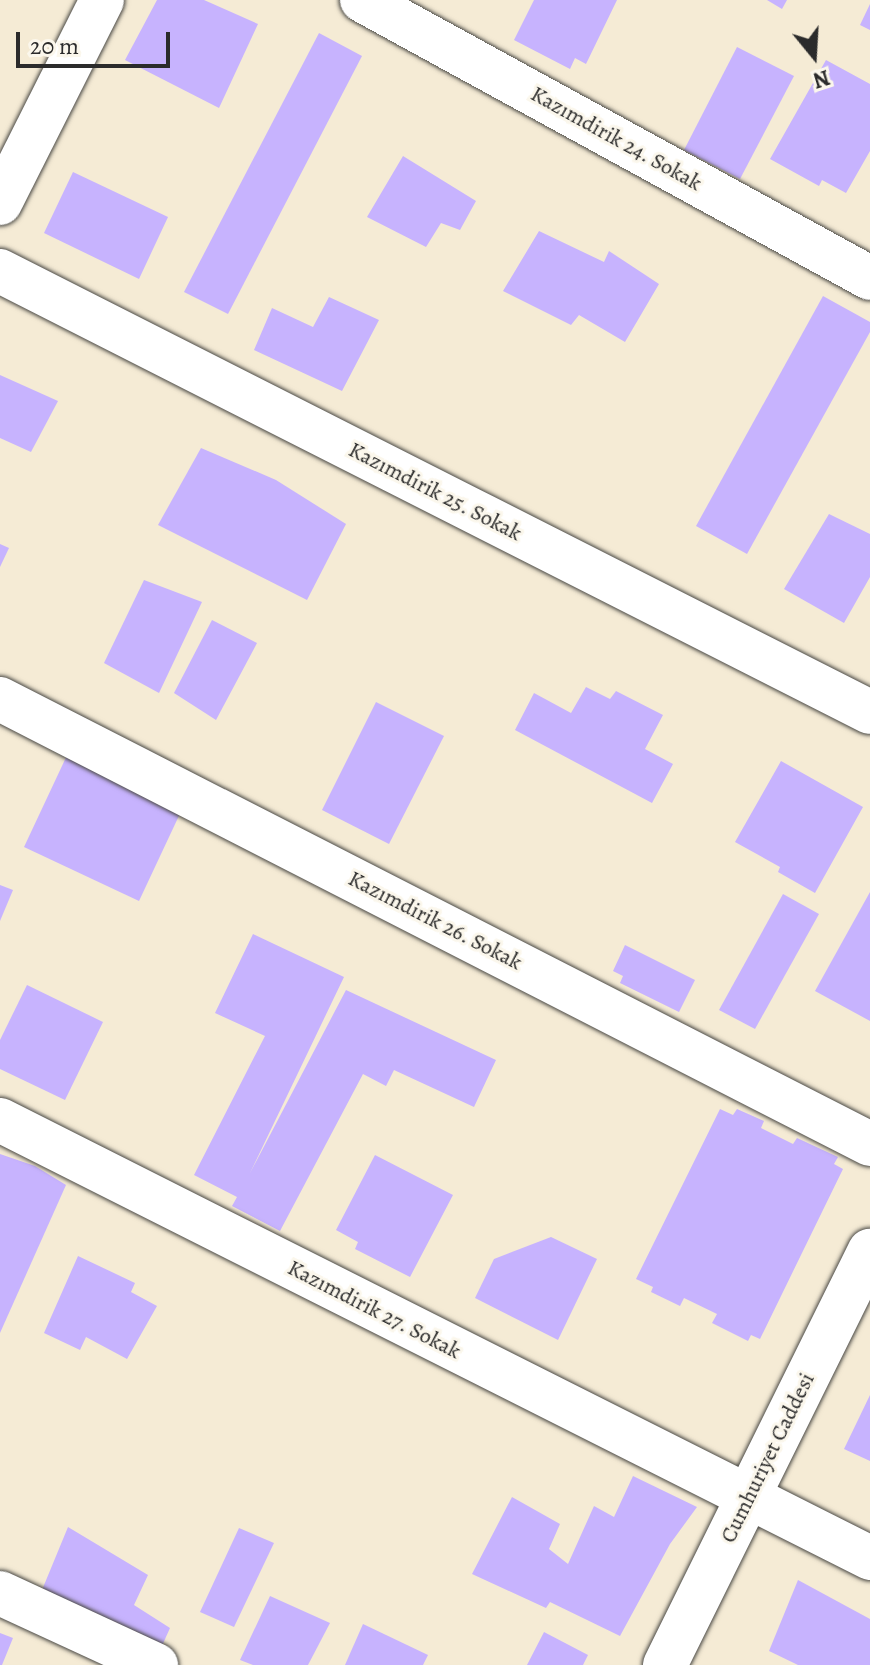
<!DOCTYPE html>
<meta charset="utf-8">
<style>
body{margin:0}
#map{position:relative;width:870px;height:1665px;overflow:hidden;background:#f5ebd5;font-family:Alegreya,serif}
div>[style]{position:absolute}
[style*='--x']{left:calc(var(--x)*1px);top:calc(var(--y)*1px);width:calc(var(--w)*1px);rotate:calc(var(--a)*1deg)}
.building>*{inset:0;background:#c7b3fe}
.roads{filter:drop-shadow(0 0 2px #494844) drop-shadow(0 0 2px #494844)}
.minor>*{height:44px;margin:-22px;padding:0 22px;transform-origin:22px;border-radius:22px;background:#fff}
.tertiary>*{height:44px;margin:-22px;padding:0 22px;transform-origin:22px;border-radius:22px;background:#fff}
span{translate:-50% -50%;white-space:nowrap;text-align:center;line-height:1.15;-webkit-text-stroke:6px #fbf7ec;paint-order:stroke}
.street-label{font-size:22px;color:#2b2b2b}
.north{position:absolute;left:774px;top:16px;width:80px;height:80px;-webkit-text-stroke:6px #fbf7ec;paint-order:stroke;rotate:162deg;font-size:22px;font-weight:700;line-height:32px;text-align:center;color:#2b2b2b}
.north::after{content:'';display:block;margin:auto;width:28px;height:36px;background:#2b2b2b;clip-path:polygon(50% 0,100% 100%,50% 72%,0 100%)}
.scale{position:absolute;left:16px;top:32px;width:154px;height:36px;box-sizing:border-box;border:4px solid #2b2b2b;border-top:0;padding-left:10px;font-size:24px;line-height:28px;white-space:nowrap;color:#2b2b2b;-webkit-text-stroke:6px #fbf7ec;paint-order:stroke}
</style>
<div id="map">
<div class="building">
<div style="clip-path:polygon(157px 0,204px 0,258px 24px,219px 108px,125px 60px)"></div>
<div style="clip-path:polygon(534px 0,617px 0,586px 64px,575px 58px,570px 69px,514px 40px)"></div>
<div style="clip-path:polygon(767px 0,787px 0,782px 9px)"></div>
<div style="clip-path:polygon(870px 4px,870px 30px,860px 25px)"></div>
<div style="clip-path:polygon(319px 33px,362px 56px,228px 314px,184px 292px)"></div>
<div style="clip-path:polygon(737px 47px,794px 76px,740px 179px,684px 150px)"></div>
<div style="clip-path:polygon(826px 60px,870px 84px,870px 151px,846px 193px,822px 180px,819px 186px,770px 159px)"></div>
<div style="clip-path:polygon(403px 156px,476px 201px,460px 230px,441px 223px,426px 247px,367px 217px)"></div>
<div style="clip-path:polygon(73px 172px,168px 217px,139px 279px,44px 233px)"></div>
<div style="clip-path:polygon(539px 231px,604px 262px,609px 251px,659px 284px,625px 342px,579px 315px,571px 325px,503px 291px)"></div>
<div style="clip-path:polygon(823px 296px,870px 322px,870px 332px,747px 554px,696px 526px)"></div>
<div style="clip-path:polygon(329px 297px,379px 320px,342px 391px,254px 350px,272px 308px,313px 327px)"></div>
<div style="clip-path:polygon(0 375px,58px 401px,31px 452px,0 438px)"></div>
<div style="clip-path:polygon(201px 448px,276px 480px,346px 524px,307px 600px,158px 525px)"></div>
<div style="clip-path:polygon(829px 514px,870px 534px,870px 577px,844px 623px,784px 589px)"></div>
<div style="clip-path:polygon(0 544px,9px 548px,0 567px)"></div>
<div style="clip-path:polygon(144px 580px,202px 602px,159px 693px,104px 663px)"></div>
<div style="clip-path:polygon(212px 620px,257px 643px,216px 720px,174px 693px)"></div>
<div style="clip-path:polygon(586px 687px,610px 699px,616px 691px,663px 715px,645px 749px,673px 764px,652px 803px,515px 730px,534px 693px,571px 713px)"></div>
<div style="clip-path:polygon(376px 702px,444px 736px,389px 844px,322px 810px)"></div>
<div style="clip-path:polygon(69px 751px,184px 805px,139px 901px,24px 847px)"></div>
<div style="clip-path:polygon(781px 761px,863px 807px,815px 893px,778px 872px,780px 867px,735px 842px)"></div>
<div style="clip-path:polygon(0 885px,13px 890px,0 921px)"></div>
<div style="clip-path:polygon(870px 892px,870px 1021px,815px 991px)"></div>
<div style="clip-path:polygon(783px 894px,819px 914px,755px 1029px,719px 1010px)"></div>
<div style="clip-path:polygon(253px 934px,344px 977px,250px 1173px,346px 990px,496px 1060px,474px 1107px,394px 1070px,386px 1086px,363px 1074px,280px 1231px,232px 1206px,237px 1197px,194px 1175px,265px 1036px,215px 1013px)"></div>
<div style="clip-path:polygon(625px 945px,695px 980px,679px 1012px,620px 983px,623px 976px,613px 971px)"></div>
<div style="clip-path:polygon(27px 985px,103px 1022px,65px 1100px,0 1069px,0 1040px)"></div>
<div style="clip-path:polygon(720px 1109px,733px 1115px,737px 1109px,764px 1121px,761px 1128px,793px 1144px,797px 1138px,838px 1157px,834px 1164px,843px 1169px,760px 1339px,751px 1335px,748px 1341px,712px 1323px,717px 1314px,684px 1298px,680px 1306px,651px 1292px,653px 1287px,636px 1279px)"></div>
<div style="clip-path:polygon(0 1154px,35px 1166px,66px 1185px,0 1333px)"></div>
<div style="clip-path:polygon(375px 1155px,453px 1195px,410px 1277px,355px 1249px,358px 1242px,336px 1230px)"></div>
<div style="clip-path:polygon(551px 1237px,597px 1259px,558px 1340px,475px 1298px,494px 1259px)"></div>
<div style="clip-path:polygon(78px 1256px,135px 1283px,131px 1292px,157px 1306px,127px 1359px,86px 1337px,80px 1350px,44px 1333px)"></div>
<div style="clip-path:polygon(870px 1395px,870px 1461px,844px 1449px)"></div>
<div style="clip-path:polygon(633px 1476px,697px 1507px,670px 1544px,620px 1636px,550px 1602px,546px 1608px,472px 1574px,512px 1497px,560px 1524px,549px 1549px,568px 1564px,594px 1506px,614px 1517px)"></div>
<div style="clip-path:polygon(68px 1527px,148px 1575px,134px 1605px,170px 1628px,161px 1648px,42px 1590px)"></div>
<div style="clip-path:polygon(239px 1528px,274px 1543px,234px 1627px,200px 1612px)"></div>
<div style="clip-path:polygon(798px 1580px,870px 1619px,870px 1665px,798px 1665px,769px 1651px)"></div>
<div style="clip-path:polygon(270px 1596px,330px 1623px,308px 1665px,253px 1665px,240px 1660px)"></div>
<div style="clip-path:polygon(363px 1624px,428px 1655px,423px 1665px,345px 1665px)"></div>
<div style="clip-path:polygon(544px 1632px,588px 1655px,583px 1665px,527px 1665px)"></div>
<div style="clip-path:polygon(0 1633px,13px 1638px,2px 1665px,0 1665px)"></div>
</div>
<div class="roads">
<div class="minor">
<div style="--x:362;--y:0;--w:579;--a:28.69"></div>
<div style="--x:0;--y:271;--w:975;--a:26.88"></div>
<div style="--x:0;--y:699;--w:977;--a:27.09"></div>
<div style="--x:0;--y:1120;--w:974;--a:26.72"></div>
<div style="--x:0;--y:1593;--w:172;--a:24.8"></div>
</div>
<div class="tertiary">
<div style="--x:0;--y:203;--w:227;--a:-63.3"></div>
<div style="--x:665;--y:1665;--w:462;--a:-63.7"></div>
</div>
</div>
<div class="street-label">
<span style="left:616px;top:139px;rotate:29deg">Kazımdirik 24. Sokak</span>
<span style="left:435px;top:492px;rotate:27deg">Kazımdirik 25. Sokak</span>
<span style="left:435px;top:921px;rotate:27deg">Kazımdirik 26. Sokak</span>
<span style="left:374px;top:1310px;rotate:27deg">Kazımdirik 27. Sokak</span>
<span style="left:768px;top:1458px;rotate:-64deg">Cumhuriyet Caddesi</span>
</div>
<div class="north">N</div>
<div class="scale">20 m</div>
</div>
